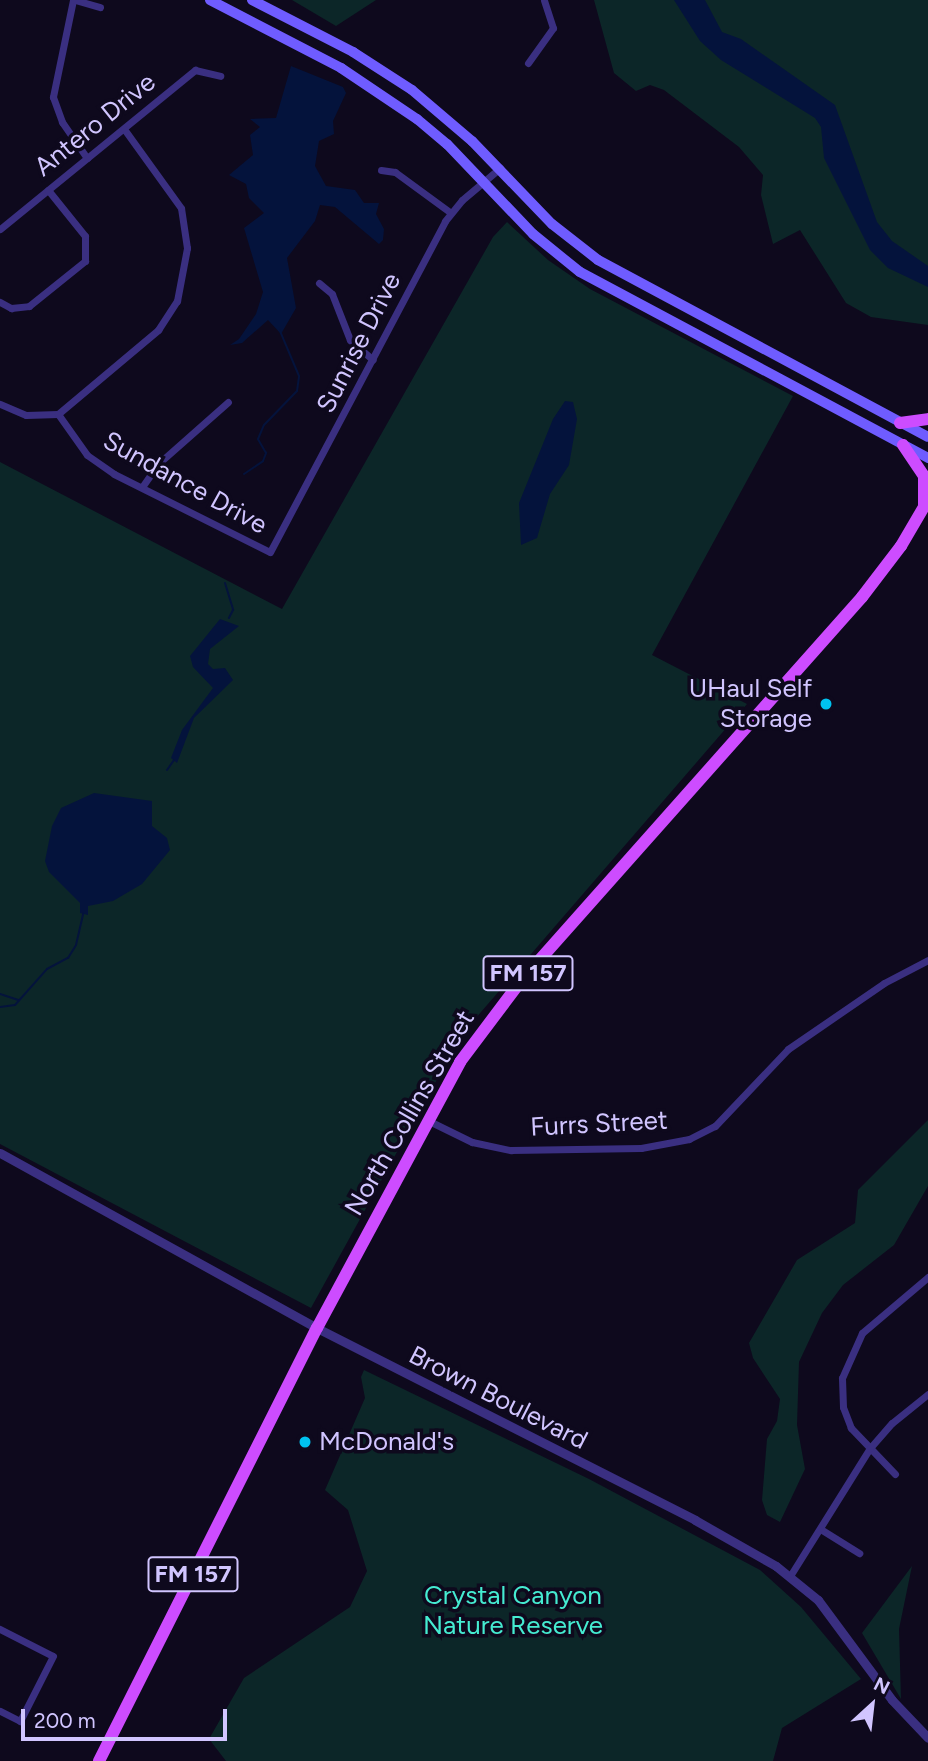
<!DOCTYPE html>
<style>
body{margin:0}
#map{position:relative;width:928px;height:1761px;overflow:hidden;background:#0e091d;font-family:Figtree,sans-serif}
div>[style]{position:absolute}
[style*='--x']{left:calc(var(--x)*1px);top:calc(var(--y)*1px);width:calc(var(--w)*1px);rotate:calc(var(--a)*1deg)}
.green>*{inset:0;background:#0c2628}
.water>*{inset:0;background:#04133c}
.stream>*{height:2px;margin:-1px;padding:0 1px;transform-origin:1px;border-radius:1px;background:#04133c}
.minor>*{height:7px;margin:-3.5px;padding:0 3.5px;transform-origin:3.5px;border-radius:3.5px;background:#3a2f81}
.tertiary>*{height:9px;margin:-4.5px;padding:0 4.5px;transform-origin:4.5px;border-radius:4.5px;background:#3a2f81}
.secondary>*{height:10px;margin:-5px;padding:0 5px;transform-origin:5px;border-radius:5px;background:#6f5cff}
.primary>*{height:12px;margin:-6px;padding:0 6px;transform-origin:6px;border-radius:6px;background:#cd4cff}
.dots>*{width:19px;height:19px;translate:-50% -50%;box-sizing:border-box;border:4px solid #0e091d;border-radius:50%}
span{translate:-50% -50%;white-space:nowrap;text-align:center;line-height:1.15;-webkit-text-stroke:7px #0e091d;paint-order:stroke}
.shield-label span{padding:2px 5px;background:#0e091d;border:2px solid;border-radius:5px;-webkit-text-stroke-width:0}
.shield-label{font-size:24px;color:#d1c5ff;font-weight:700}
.street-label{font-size:26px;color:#d1c5ff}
.poi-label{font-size:26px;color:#d1c5ff}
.right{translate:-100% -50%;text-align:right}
.left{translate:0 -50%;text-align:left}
.park-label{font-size:26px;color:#45ebd1}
.north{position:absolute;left:837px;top:1670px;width:70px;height:70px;-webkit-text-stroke:5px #0e091d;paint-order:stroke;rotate:27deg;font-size:19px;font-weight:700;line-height:28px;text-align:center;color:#d1c5ff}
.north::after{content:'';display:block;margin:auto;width:24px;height:32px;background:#d1c5ff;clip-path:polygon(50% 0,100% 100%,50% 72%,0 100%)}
.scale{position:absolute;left:21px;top:1709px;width:206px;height:32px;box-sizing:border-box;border:4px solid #d1c5ff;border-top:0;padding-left:9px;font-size:21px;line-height:24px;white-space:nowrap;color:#d1c5ff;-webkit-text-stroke:5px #0e091d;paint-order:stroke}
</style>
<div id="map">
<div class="green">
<div style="clip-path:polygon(292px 0,376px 0,336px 26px)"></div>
<div style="clip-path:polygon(594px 0,928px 0,928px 325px,871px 317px,846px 303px,800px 230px,773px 244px,761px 195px,763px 175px,739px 147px,664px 90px,650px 85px,636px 91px,614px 73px)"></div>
<div style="clip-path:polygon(507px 222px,548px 260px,590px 289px,793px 396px,652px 655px,747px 704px,462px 1034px,311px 1308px,0 1144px,0 462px,282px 609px,493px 237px)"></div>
<div style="clip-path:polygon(928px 1120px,928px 1186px,894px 1245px,843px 1285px,822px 1313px,799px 1362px,797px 1425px,805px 1469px,780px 1522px,767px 1515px,762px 1500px,767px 1439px,777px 1421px,780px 1399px,753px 1358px,749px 1343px,797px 1260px,855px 1223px,858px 1190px)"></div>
<div style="clip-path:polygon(364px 1370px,589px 1479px,760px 1570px,801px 1607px,861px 1679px,782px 1728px,773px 1761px,226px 1761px,209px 1739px,244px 1678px,350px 1607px,367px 1571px,348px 1510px,325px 1490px,365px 1398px,361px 1377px)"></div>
<div style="clip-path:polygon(912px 1566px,899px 1629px,901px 1699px,862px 1633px)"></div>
</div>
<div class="water">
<div style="clip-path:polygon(674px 0,705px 0,722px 32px,741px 39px,835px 105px,877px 222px,892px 241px,928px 266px,928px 287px,888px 268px,870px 250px,824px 158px,821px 127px,815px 118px,721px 60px,700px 41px)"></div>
<div style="clip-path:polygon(291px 66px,343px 87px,346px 93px,333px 121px,334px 134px,319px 141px,315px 166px,326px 186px,355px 190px,364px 203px,379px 203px,376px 214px,384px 229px,383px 240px,379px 244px,335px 207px,320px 205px,315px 221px,287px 258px,296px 308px,281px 334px,268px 320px,242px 343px,230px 345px,239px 339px,256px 314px,263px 292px,244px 228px,264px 213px,249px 198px,246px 184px,229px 175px,253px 155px,250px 135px,260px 127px,250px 119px,276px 118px)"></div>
<div style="clip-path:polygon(565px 401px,573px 402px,577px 419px,569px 465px,550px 494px,537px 538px,521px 545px,519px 503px,553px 419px)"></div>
<div style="clip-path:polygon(220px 619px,239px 626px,210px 649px,208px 664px,213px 669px,225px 668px,233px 680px,194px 718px,177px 763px,171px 758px,182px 730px,213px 688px,193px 667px,190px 656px)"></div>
<div style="clip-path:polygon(94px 793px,152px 801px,152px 826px,167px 838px,170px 850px,142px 884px,113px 901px,88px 906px,88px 915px,80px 913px,80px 903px,49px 872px,45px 861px,52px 826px,61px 808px)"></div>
</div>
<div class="stream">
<div style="--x:244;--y:474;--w:23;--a:-34"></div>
<div style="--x:263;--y:461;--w:9;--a:-69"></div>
<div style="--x:266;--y:453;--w:16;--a:-120"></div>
<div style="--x:258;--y:439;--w:15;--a:-67"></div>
<div style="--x:264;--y:425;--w:47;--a:-45.9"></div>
<div style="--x:297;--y:391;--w:15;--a:-82"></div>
<div style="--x:299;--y:376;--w:49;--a:-112.9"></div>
<div style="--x:225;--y:583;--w:28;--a:73"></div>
<div style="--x:233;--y:610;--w:9;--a:117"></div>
<div style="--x:167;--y:770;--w:12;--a:-55"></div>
<div style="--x:0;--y:994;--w:20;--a:18"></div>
<div style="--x:0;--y:1007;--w:15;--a:-8"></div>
<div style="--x:15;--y:1005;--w:48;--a:-48.4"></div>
<div style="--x:47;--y:969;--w:24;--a:-28"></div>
<div style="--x:68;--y:958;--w:15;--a:-58"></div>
<div style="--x:76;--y:945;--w:32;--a:-77"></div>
</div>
<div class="minor">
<div style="--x:73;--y:0;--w:99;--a:101.7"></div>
<div style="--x:53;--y:97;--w:27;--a:70"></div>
<div style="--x:62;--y:122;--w:44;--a:55.2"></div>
<div style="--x:75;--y:0;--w:26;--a:16"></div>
<div style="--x:528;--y:63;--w:43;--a:-54.5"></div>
<div style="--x:553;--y:28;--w:29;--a:-108"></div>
<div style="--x:381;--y:170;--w:14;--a:8"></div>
<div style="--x:395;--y:172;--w:69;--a:36.2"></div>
<div style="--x:0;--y:229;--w:252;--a:-39.2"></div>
<div style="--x:195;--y:70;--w:26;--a:13"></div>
<div style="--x:319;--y:283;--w:17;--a:40"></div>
<div style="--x:332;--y:294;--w:49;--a:68.6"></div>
<div style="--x:350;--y:340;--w:30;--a:41"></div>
<div style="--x:0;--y:302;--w:13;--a:29"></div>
<div style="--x:11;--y:308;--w:18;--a:-6"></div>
<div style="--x:29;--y:306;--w:72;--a:-38.8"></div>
<div style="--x:85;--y:261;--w:25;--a:-90"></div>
<div style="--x:85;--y:236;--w:59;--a:-128.8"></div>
<div style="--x:0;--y:404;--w:28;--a:23"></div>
<div style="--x:26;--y:415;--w:32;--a:-2"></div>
<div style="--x:58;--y:414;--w:131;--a:-40"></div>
<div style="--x:158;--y:330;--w:35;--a:-57"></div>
<div style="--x:177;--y:301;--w:54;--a:-79.3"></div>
<div style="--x:187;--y:248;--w:40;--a:-98.5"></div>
<div style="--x:181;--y:208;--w:97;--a:-125.8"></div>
<div style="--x:58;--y:414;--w:50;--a:54.7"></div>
<div style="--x:87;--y:455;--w:33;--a:35"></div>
<div style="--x:114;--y:474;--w:174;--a:26.6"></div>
<div style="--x:270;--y:552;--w:374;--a:-62.1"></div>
<div style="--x:445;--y:221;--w:27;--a:-51"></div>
<div style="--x:462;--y:200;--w:50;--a:-40.1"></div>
<div style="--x:142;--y:487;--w:29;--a:-55"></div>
<div style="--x:159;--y:463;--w:92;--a:-41.5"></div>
<div style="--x:427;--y:1120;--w:50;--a:26.1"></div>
<div style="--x:472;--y:1142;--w:40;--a:12"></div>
<div style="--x:511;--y:1150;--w:130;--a:-0.9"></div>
<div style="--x:641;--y:1148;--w:49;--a:-10.6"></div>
<div style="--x:689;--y:1139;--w:29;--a:-27"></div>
<div style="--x:715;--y:1126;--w:106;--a:-46.5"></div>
<div style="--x:788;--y:1049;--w:116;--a:-34.5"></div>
<div style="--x:884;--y:983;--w:50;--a:-27.6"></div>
<div style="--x:895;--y:1474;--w:64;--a:-133.7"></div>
<div style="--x:851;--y:1428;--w:22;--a:-111"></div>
<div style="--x:843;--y:1407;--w:29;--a:-92"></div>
<div style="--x:842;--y:1378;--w:49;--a:-66"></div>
<div style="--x:862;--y:1333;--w:87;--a:-40.3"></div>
<div style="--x:822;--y:1530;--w:44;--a:31.9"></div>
<div style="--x:790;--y:1576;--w:151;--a:-58"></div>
<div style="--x:870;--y:1448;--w:33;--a:-49"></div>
<div style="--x:892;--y:1423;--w:46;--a:-38.9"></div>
<div style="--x:0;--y:1629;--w:59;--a:27"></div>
<div style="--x:53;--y:1656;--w:73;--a:116.9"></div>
<div style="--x:20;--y:1721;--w:22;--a:-153"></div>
</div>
<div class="tertiary">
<div style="--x:0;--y:1153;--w:362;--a:28.9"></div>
<div style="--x:317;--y:1328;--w:424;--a:26.9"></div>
<div style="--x:695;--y:1520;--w:93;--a:29.6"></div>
<div style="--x:776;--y:1566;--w:54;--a:39"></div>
<div style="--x:818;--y:1600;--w:124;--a:53.5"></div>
<div style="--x:892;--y:1700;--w:52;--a:46.5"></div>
</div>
<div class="secondary">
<div style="--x:210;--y:0;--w:148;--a:27.4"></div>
<div style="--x:341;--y:68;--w:92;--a:33.9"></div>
<div style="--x:417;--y:119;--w:39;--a:40"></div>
<div style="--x:447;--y:144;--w:124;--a:46.3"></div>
<div style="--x:533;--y:234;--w:60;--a:39"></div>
<div style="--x:580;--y:272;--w:395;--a:28.1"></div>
<div style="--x:252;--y:0;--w:114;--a:27.2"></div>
<div style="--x:353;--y:52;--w:70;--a:32.8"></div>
<div style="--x:412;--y:90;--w:79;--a:40.4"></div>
<div style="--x:472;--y:141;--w:115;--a:46.1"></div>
<div style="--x:552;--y:224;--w:58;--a:38"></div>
<div style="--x:598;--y:260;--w:374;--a:28.2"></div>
</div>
<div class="primary">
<div style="--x:900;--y:423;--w:28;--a:-8"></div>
<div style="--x:903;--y:445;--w:37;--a:56"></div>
<div style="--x:924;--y:476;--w:30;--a:90"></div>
<div style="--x:99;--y:1761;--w:485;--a:-63.3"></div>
<div style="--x:317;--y:1328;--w:302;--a:-61.7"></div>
<div style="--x:460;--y:1062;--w:100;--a:-53.1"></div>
<div style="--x:520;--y:982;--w:515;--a:-48.38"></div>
<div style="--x:862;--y:597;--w:64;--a:-52.6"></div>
<div style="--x:901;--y:546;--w:53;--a:-59.6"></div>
</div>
<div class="dots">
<div style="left:826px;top:704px;background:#00c2f0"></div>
<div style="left:305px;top:1442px;background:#00c2f0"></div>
</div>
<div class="shield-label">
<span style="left:528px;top:973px">FM 157</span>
<span style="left:193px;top:1574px">FM 157</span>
</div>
<div class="street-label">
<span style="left:95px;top:125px;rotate:-39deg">Antero Drive</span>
<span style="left:359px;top:343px;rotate:-63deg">Sunrise Drive</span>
<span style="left:185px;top:483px;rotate:29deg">Sundance Drive</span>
<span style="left:410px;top:1113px;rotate:-60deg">North Collins Street</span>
<span style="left:599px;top:1124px;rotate:-3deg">Furrs Street</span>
<span style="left:498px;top:1398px;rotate:27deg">Brown Boulevard</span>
</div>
<div class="poi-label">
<span class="right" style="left:812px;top:704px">UHaul Self<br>Storage</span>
<span class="left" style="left:319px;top:1442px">McDonald's</span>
</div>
<div class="park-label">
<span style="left:513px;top:1611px">Crystal Canyon<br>Nature Reserve</span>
</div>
<div class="north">N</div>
<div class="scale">200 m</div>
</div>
